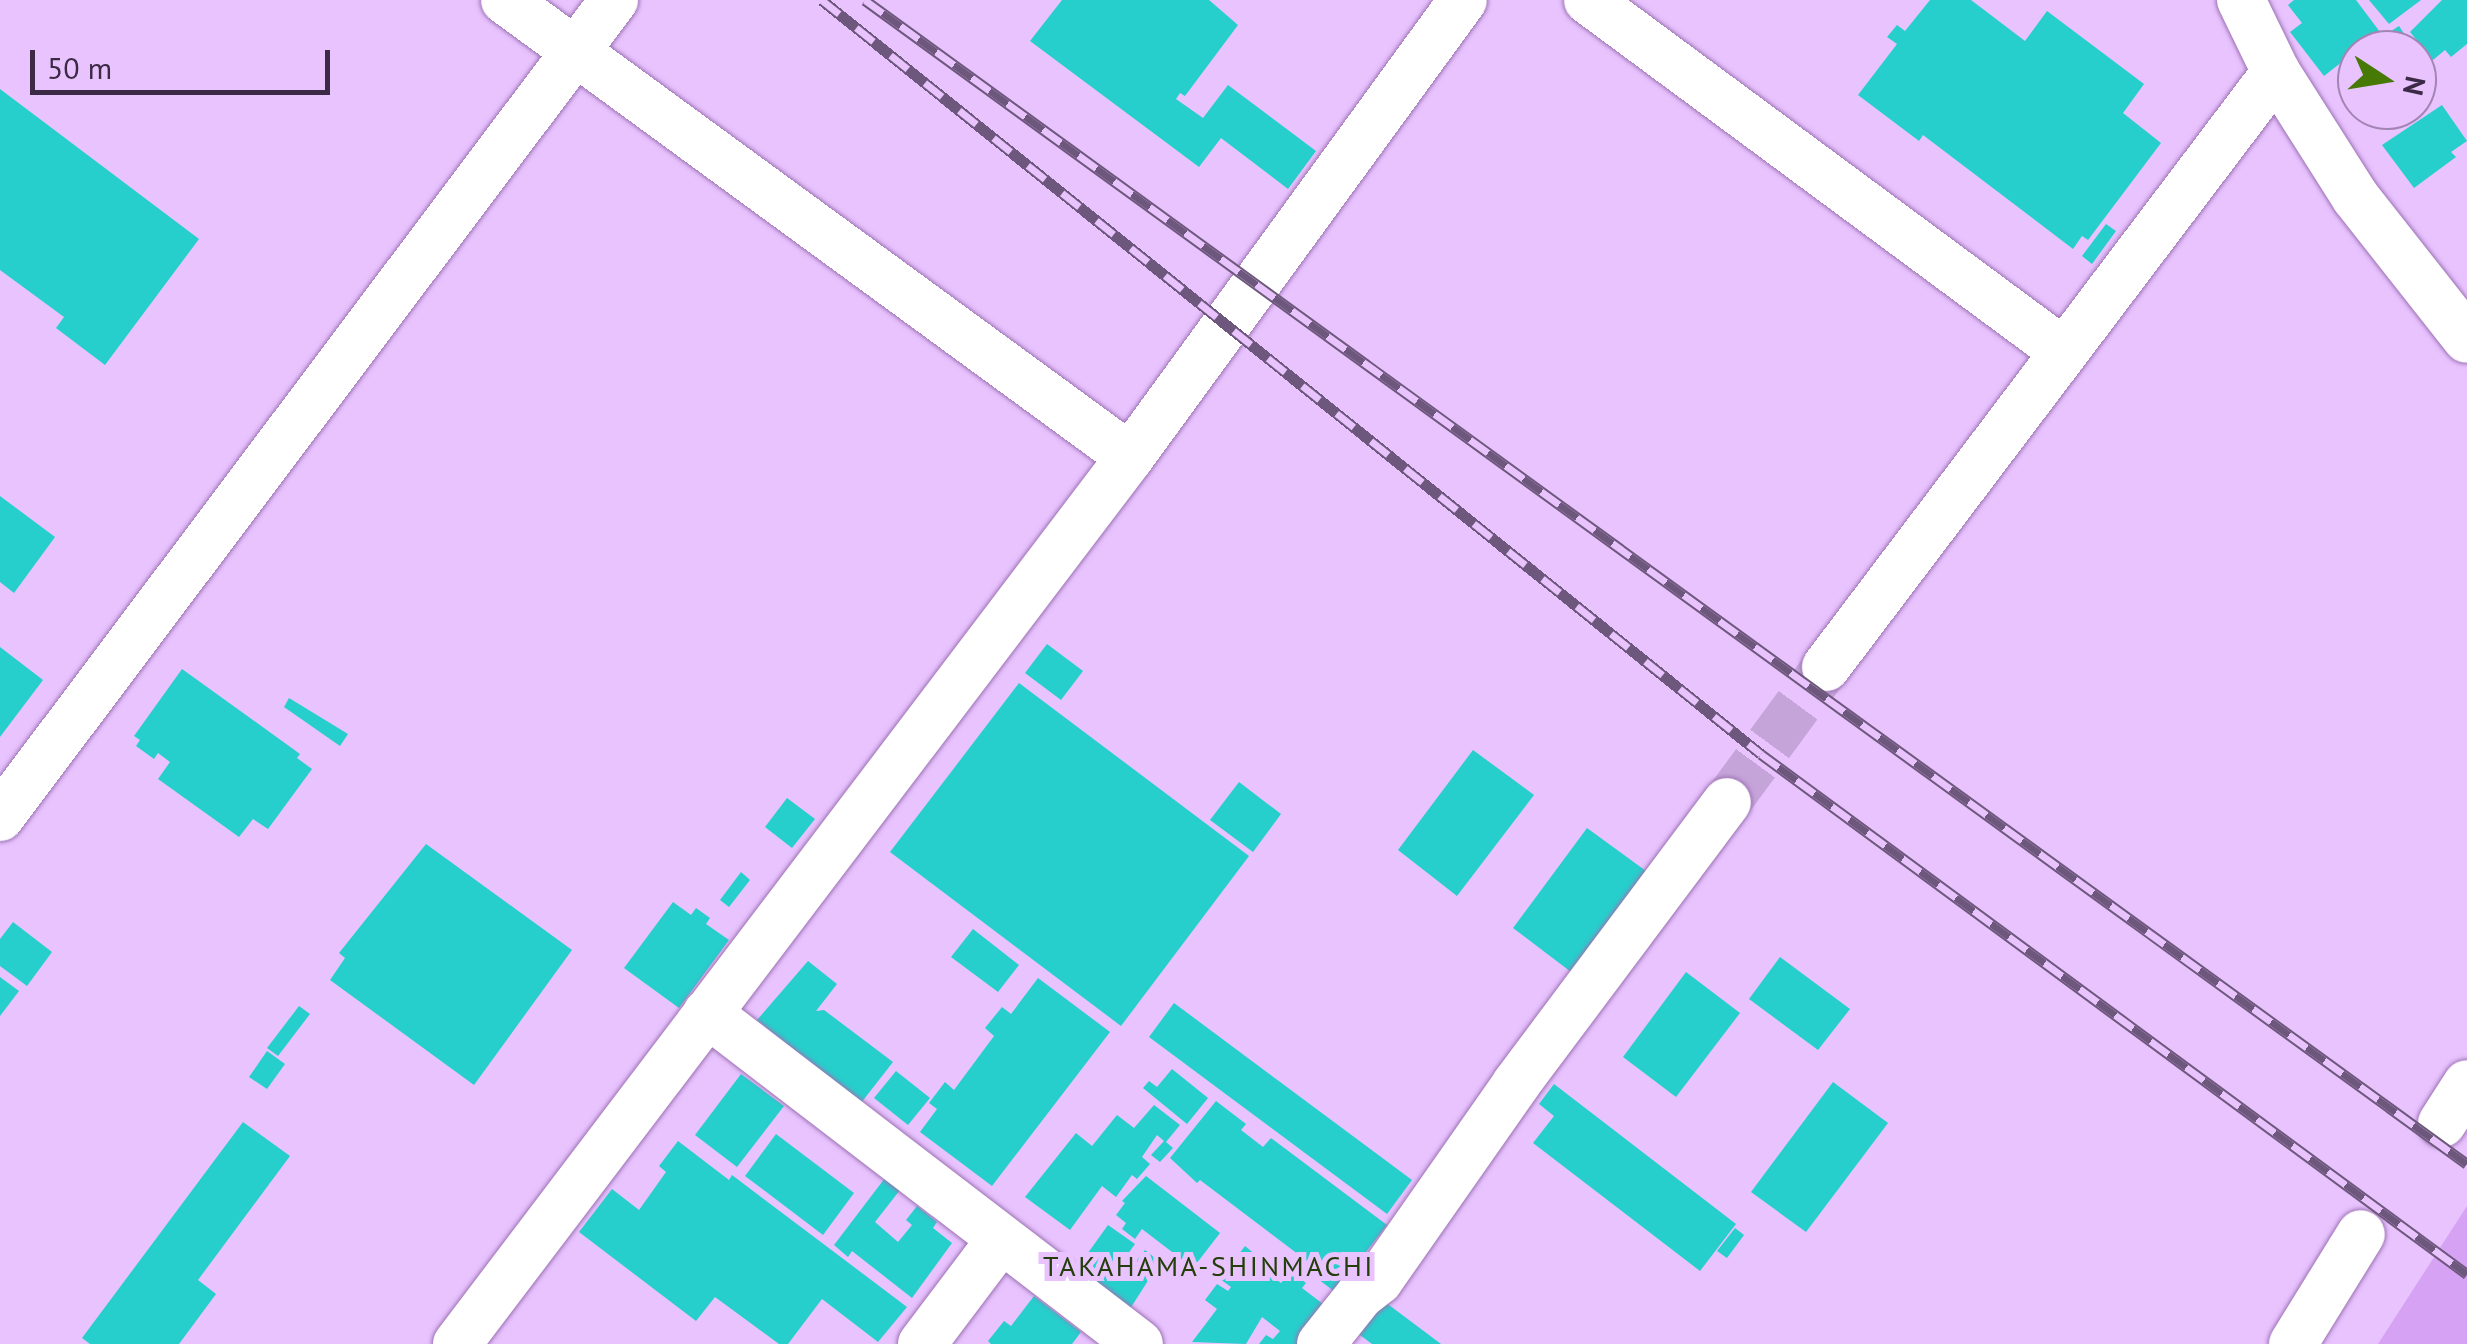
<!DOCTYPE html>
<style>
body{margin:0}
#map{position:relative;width:2467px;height:1344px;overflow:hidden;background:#e8c3fe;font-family:"PT Sans",sans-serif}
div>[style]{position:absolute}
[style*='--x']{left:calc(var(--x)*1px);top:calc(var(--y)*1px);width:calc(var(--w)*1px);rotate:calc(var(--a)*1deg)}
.water>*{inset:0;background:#d6a2f4}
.building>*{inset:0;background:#26cfcc}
.minor-tunnel>*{height:48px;margin-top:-24px;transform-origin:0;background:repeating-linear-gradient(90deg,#c5a4d9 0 48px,transparent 0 72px)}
.roads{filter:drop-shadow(0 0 2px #9c71b4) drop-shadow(0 0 2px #9c71b4)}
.minor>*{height:48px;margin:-24px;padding:0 24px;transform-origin:24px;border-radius:24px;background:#fff}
.rail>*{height:11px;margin-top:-5.5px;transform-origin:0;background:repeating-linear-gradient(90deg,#e8c3fe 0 22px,#6e577c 0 44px);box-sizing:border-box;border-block:2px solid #6e577c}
span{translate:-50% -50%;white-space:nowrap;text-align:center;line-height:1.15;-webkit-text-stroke:10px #e8c3fe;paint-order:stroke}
.neighbourhood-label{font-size:28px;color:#233d0b;letter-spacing:2.5px}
.north{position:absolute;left:2337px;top:30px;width:100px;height:100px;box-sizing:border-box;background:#e8c3fe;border:2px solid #a385b4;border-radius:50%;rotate:102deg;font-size:28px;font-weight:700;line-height:40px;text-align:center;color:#3b2945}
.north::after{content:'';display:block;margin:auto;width:35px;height:45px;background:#467905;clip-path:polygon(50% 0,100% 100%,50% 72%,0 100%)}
.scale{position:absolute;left:30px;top:50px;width:300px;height:45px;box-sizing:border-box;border:5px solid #3b2945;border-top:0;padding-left:12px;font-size:30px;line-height:35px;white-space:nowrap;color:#3b2945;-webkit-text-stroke:8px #e8c3fe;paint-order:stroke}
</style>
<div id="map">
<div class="water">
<div style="clip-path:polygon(2467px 1206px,2467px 1344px,2378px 1344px)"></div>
</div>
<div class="building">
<div style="clip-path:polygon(1062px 0,1209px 0,1238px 25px,1185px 96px,1180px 93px,1176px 99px,1203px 118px,1228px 85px,1316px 151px,1288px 189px,1221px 138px,1199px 167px,1030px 41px)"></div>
<div style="clip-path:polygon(1930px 0,1971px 0,2025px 41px,2047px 11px,2144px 84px,2123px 113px,2161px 143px,2088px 240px,2082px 236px,2073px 249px,1923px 135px,1919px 141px,1858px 95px,1897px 44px,1887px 37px,1897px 25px,1905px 31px)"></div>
<div style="clip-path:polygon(2294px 0,2356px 0,2380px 32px,2324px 76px,2290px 32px,2302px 23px,2288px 5px)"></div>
<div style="clip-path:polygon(2369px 0,2421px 0,2389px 24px)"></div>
<div style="clip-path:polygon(2442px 0,2467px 0,2467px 44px,2451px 57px,2445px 50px,2433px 60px,2410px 32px)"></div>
<div style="clip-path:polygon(2399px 26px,2415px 50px,2362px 50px)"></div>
<div style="clip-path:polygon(2357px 54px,2357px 99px,2338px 70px)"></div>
<div style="clip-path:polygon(0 89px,199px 239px,105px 365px,56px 328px,64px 317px,0 270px)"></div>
<div style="clip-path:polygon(2442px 105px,2467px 141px,2451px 152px,2456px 157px,2414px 188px,2382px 145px)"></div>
<div style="clip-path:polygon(2106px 224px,2116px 231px,2092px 264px,2082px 256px)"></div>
<div style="clip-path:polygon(0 496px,55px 537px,14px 593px,0 582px)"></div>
<div style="clip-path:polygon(1047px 644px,1083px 671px,1061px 700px,1025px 673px)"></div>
<div style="clip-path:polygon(0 647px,43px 680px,0 737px)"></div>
<div style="clip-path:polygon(182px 669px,300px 754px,297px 758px,312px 769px,268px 829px,253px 819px,239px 837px,158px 779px,170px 762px,158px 753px,154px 759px,136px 746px,140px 740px,134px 736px)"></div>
<div style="clip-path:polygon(1019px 683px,1249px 856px,1121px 1026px,890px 852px)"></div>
<div style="clip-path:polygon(289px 698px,348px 734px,340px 746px,284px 707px)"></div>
<div style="clip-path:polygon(1473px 750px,1534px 795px,1457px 896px,1398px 850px)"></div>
<div style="clip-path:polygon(1239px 782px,1281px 814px,1253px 852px,1210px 820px)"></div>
<div style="clip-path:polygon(787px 798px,815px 819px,792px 848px,765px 827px)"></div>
<div style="clip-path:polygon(1587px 828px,1646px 871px,1571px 972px,1513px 928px)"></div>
<div style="clip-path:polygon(426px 844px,572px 950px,474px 1085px,330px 980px,345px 958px,339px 953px)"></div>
<div style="clip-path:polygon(741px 872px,750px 880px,729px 907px,720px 900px)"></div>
<div style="clip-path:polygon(673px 902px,691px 915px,696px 908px,710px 918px,706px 924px,729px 940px,679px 1008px,624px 968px)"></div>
<div style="clip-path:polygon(13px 922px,52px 952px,27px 986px,0 966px,0 939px)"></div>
<div style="clip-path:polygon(973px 929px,1019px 965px,998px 992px,951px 957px)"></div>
<div style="clip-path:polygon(1780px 957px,1850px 1009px,1818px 1050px,1749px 999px)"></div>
<div style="clip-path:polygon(808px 961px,837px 984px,816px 1011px,824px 1010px,893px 1062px,861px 1103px,757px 1020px)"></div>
<div style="clip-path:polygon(1686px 972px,1740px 1013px,1676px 1097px,1623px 1057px)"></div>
<div style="clip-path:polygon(0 977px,19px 991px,0 1016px)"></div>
<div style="clip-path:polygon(1038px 978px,1110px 1032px,992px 1186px,920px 1132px,937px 1109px,929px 1103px,945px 1082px,954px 1090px,994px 1036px,985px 1028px,1002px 1007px,1011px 1014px)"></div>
<div style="clip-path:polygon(1174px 1003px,1412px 1180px,1387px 1214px,1149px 1037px)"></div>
<div style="clip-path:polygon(299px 1006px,310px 1014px,278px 1056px,267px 1048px)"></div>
<div style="clip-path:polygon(267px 1051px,285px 1064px,267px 1089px,249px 1077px)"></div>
<div style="clip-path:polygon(1172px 1069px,1208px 1098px,1187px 1124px,1143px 1088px,1149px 1081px,1157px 1087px)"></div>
<div style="clip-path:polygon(896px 1071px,930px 1098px,908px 1125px,874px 1098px)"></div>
<div style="clip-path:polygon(741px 1074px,784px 1106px,737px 1167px,695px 1135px)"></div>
<div style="clip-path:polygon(1833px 1082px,1888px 1123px,1806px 1232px,1751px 1192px)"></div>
<div style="clip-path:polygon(1554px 1084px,1736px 1224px,1700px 1271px,1533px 1143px,1554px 1116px,1539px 1104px)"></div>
<div style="clip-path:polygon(1216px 1101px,1246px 1124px,1241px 1130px,1263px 1147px,1271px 1138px,1387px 1225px,1335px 1292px,1318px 1279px,1323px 1273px,1200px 1180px,1197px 1183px,1170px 1158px)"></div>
<div style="clip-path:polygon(1154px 1105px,1180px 1125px,1166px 1142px,1173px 1148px,1160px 1162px,1151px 1155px,1164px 1141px,1157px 1135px,1142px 1157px,1150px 1164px,1137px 1179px,1132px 1175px,1116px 1197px,1102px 1186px,1070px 1230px,1025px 1197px,1076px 1133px,1092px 1146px,1117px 1115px,1134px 1128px)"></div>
<div style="clip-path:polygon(243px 1122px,290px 1156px,198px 1280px,216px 1294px,179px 1344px,90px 1344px,82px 1338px)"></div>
<div style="clip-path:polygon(776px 1134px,854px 1193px,823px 1235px,745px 1176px)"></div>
<div style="clip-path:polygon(678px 1141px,729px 1180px,732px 1175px,907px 1307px,878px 1342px,822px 1299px,788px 1344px,779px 1344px,715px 1297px,696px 1321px,579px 1232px,612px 1189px,639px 1210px,666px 1172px,659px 1166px)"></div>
<div style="clip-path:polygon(1146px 1176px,1220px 1233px,1193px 1268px,1142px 1229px,1135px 1239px,1122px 1229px,1126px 1223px,1116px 1215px,1125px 1203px,1122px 1201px)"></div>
<div style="clip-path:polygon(885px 1178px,900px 1190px,875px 1222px,898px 1242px,912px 1225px,906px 1220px,917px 1206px,937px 1222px,933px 1228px,952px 1243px,912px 1298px,852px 1251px,848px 1257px,834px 1245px)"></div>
<div style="clip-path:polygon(1108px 1225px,1135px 1244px,1110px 1279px,1130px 1254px,1137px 1260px,1145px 1250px,1160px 1262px,1128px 1312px,1075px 1271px)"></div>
<div style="clip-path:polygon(1735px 1228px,1744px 1235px,1727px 1258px,1717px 1251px)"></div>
<div style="clip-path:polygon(1245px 1246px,1262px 1260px,1258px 1265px,1281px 1283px,1291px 1271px,1306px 1283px,1302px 1288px,1327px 1307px,1299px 1344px,1259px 1344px,1266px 1335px,1273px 1339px,1280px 1331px,1262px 1317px,1246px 1344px,1192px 1342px,1217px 1309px,1205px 1300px,1217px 1284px,1228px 1291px,1231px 1287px,1220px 1279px)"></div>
<div style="clip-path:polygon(1034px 1296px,1081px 1332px,1072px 1344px,991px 1344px,988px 1341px,1004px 1321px,1011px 1326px)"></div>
<div style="clip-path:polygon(1381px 1299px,1441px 1344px,1372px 1344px,1356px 1332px)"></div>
</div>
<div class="minor-tunnel">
<div style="--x:1727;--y:802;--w:167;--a:-53.7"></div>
</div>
<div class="roads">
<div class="minor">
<div style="--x:505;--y:0;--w:774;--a:36.17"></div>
<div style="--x:1588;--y:0;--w:592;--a:36.48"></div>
<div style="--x:2241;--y:0;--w:80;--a:64.1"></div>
<div style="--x:2276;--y:72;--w:149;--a:57.6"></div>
<div style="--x:2356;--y:198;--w:179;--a:51.8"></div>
<div style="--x:1826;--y:667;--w:746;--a:-52.9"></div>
<div style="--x:0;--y:817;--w:1022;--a:-53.07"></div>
<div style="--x:707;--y:1013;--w:544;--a:37.46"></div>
<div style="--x:2442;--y:1123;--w:46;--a:-57.3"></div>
<div style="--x:457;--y:1344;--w:1113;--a:-52.81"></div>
<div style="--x:1130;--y:457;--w:565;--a:-53.92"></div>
<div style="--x:922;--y:1344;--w:131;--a:-53"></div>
<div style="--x:1321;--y:1344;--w:63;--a:-51.5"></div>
<div style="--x:1360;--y:1295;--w:24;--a:-38"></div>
<div style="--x:1379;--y:1280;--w:239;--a:-55"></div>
<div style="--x:1516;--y:1084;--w:352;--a:-53.2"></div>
<div style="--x:2293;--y:1344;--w:129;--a:-58.3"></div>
</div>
</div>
<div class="rail">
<div style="--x:822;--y:0;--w:1204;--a:38.76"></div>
<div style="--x:1761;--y:754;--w:877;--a:36.37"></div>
<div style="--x:865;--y:0;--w:1980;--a:36"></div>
</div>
<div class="neighbourhood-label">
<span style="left:1209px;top:1266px">TAKAHAMA-SHINMACHI</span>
</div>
<div class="north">N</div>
<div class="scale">50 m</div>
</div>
